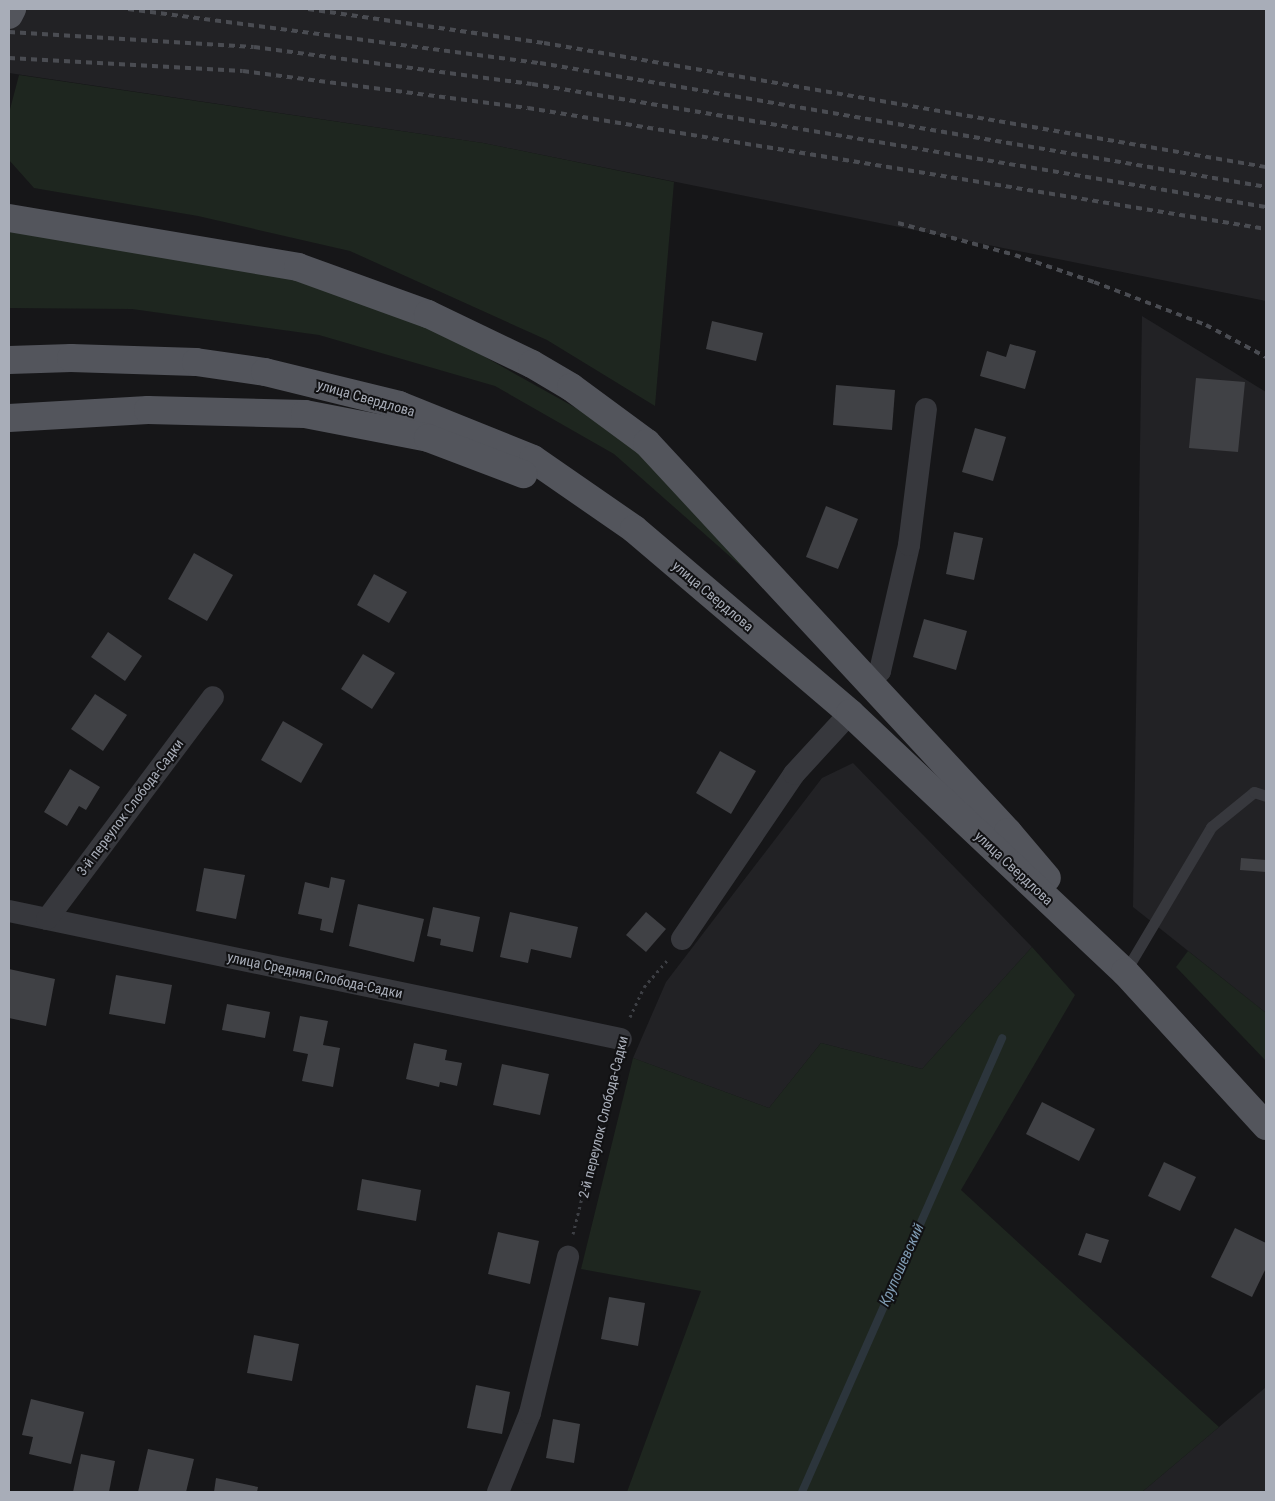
<!DOCTYPE html>
<meta charset="utf-8">
<style>
body{margin:0}
#map{position:relative;width:1275px;height:1501px;overflow:hidden;background:#161618;font-family:"Roboto Condensed",sans-serif}
div>[style]{position:absolute}
[style*='--x']{left:calc(var(--x)*1px);top:calc(var(--y)*1px);width:calc(var(--w)*1px);rotate:calc(var(--a)*1deg)}
.built>*{inset:0;background:#222225}
.green>*{inset:0;background:#1e261f}
.stream>*{height:8px;margin:-4px;padding:0 4px;transform-origin:4px;border-radius:4px;background:#2c353c}
.building>*{inset:0;background:#404145}
.path>*{height:3px;margin-top:-1.5px;transform-origin:0;background:repeating-linear-gradient(90deg,#3d3f44 0 2.5px,transparent 0 6.5px)}
.lane>*{height:11px;margin:-5.5px;padding:0 5.5px;transform-origin:5.5px;border-radius:5.5px;background:#37383d}
.street>*{height:22px;margin:-11px;padding:0 11px;transform-origin:11px;border-radius:11px;background:#37383d}
.primary>*{height:28px;margin:-14px;padding:0 14px;transform-origin:14px;border-radius:14px;background:#53555c}
.rail>*{height:4px;margin-top:-2px;transform-origin:0;background:repeating-linear-gradient(90deg,#4a4c52 0 6px,transparent 0 11px)}
span{translate:-50% -50%;white-space:nowrap;text-align:center;line-height:1.15;-webkit-text-stroke:4px #111113;paint-order:stroke}
.street-label{font-size:14px;color:#a8adb8}
.water-label{font-size:15px;color:#7f9bb3;font-style:italic}
.frame{position:absolute;inset:0;border:10px solid #a8adb8;pointer-events:none}
</style>
<div id="map">
<div class="built">
<div style="clip-path:polygon(9px 9px,1266px 9px,1266px 301px,483px 143px,9px 73px)"></div>
<div style="clip-path:polygon(1142px 316px,1266px 392px,1266px 1013px,1133px 907px)"></div>
<div style="clip-path:polygon(853px 763px,1032px 947px,922px 1069px,821px 1043px,769px 1108px,633px 1058px,666px 982px,822px 778px)"></div>
<div style="clip-path:polygon(1266px 1387px,1266px 1492px,1142px 1492px,1219px 1427px)"></div>
</div>
<div class="green">
<div style="clip-path:polygon(19px 75px,483px 143px,674px 182px,655px 406px,547px 340px,350px 251px,198px 216px,34px 188px,9px 160px,9px 113px)"></div>
<div style="clip-path:polygon(9px 224px,260px 262px,426px 324px,619px 432px,828px 643px,614px 454px,495px 386px,319px 335px,132px 309px,9px 308px)"></div>
<div style="clip-path:polygon(1032px 947px,1075px 995px,961px 1190px,1219px 1427px,1142px 1492px,627px 1492px,701px 1291px,581px 1269px,633px 1058px,769px 1108px,821px 1043px,922px 1069px)"></div>
<div style="clip-path:polygon(1188px 951px,1266px 1013px,1266px 1061px,1176px 967px)"></div>
</div>
<div class="stream">
<div style="--x:802;--y:1492;--w:496;--a:-66.2"></div>
</div>
<div class="building">
<div style="clip-path:polygon(712px 321px,763px 333px,756px 361px,706px 349px)"></div>
<div style="clip-path:polygon(1010px 344px,1036px 351px,1025px 389px,980px 376px,987px 351px,1006px 357px)"></div>
<div style="clip-path:polygon(1196px 378px,1245px 382px,1238px 452px,1189px 448px)"></div>
<div style="clip-path:polygon(836px 385px,895px 390px,892px 430px,833px 425px)"></div>
<div style="clip-path:polygon(975px 428px,1006px 437px,993px 481px,962px 472px)"></div>
<div style="clip-path:polygon(826px 506px,858px 519px,838px 569px,806px 557px)"></div>
<div style="clip-path:polygon(954px 532px,983px 538px,974px 580px,946px 574px)"></div>
<div style="clip-path:polygon(194px 553px,233px 575px,207px 621px,168px 599px)"></div>
<div style="clip-path:polygon(374px 574px,407px 592px,389px 623px,357px 605px)"></div>
<div style="clip-path:polygon(924px 619px,967px 631px,956px 670px,913px 657px)"></div>
<div style="clip-path:polygon(108px 632px,142px 656px,125px 681px,91px 657px)"></div>
<div style="clip-path:polygon(363px 654px,395px 673px,372px 709px,341px 689px)"></div>
<div style="clip-path:polygon(95px 694px,127px 715px,103px 751px,71px 729px)"></div>
<div style="clip-path:polygon(283px 721px,323px 744px,301px 783px,261px 760px)"></div>
<div style="clip-path:polygon(720px 751px,756px 771px,731px 814px,696px 793px)"></div>
<div style="clip-path:polygon(70px 769px,100px 787px,86px 810px,79px 806px,67px 826px,44px 812px)"></div>
<div style="clip-path:polygon(1241px 858px,1266px 860px,1266px 872px,1240px 870px)"></div>
<div style="clip-path:polygon(204px 868px,245px 875px,236px 919px,196px 911px)"></div>
<div style="clip-path:polygon(331px 877px,345px 880px,333px 933px,320px 930px,322px 919px,298px 914px,305px 882px,329px 888px)"></div>
<div style="clip-path:polygon(358px 904px,424px 919px,414px 962px,349px 946px)"></div>
<div style="clip-path:polygon(433px 907px,480px 917px,473px 952px,440px 945px,441px 939px,427px 936px)"></div>
<div style="clip-path:polygon(510px 912px,578px 927px,571px 958px,531px 949px,528px 963px,500px 957px)"></div>
<div style="clip-path:polygon(646px 912px,666px 929px,646px 952px,626px 935px)"></div>
<div style="clip-path:polygon(9px 969px,55px 979px,46px 1026px,9px 1018px)"></div>
<div style="clip-path:polygon(116px 975px,172px 985px,165px 1024px,109px 1014px)"></div>
<div style="clip-path:polygon(227px 1004px,270px 1012px,265px 1038px,222px 1030px)"></div>
<div style="clip-path:polygon(300px 1016px,328px 1021px,323px 1045px,340px 1048px,333px 1087px,302px 1081px,308px 1054px,293px 1051px)"></div>
<div style="clip-path:polygon(414px 1043px,447px 1050px,445px 1060px,462px 1063px,457px 1086px,440px 1082px,439px 1087px,406px 1079px)"></div>
<div style="clip-path:polygon(502px 1064px,549px 1074px,540px 1115px,493px 1105px)"></div>
<div style="clip-path:polygon(1042px 1102px,1095px 1129px,1079px 1161px,1026px 1134px)"></div>
<div style="clip-path:polygon(1164px 1162px,1196px 1177px,1180px 1211px,1148px 1196px)"></div>
<div style="clip-path:polygon(362px 1179px,421px 1190px,416px 1221px,357px 1210px)"></div>
<div style="clip-path:polygon(1235px 1228px,1266px 1243px,1266px 1268px,1252px 1297px,1211px 1277px)"></div>
<div style="clip-path:polygon(498px 1232px,539px 1241px,530px 1284px,488px 1274px)"></div>
<div style="clip-path:polygon(1086px 1233px,1109px 1240px,1101px 1263px,1078px 1255px)"></div>
<div style="clip-path:polygon(609px 1297px,645px 1303px,638px 1346px,601px 1339px)"></div>
<div style="clip-path:polygon(254px 1335px,299px 1344px,292px 1381px,247px 1373px)"></div>
<div style="clip-path:polygon(476px 1385px,510px 1392px,502px 1434px,467px 1428px)"></div>
<div style="clip-path:polygon(31px 1399px,84px 1412px,71px 1464px,29px 1454px,33px 1437px,22px 1435px)"></div>
<div style="clip-path:polygon(553px 1419px,580px 1424px,574px 1463px,546px 1458px)"></div>
<div style="clip-path:polygon(148px 1449px,194px 1459px,186px 1492px,138px 1492px)"></div>
<div style="clip-path:polygon(81px 1454px,115px 1461px,109px 1492px,73px 1492px)"></div>
<div style="clip-path:polygon(216px 1478px,258px 1487px,257px 1492px,214px 1492px)"></div>
</div>
<div class="path">
<div style="--x:630;--y:1017;--w:33;--a:-65"></div>
<div style="--x:644;--y:987;--w:38;--a:-49"></div>
<div style="--x:573;--y:1234;--w:176;--a:-76.2"></div>
</div>
<div class="lane">
<div style="--x:1125;--y:972;--w:169;--a:-59.3"></div>
<div style="--x:1211;--y:827;--w:55;--a:-39.1"></div>
<div style="--x:1254;--y:792;--w:13;--a:18"></div>
</div>
<div class="street">
<div style="--x:868;--y:683;--w:17;--a:-45"></div>
<div style="--x:880;--y:671;--w:129;--a:-77"></div>
<div style="--x:909;--y:545;--w:137;--a:-82.9"></div>
<div style="--x:9;--y:911;--w:625;--a:11.81"></div>
<div style="--x:47;--y:919;--w:277;--a:-53.2"></div>
<div style="--x:682;--y:939;--w:199;--a:-55.8"></div>
<div style="--x:794;--y:774;--w:83;--a:-47.4"></div>
<div style="--x:498;--y:1492;--w:85;--a:-67.9"></div>
<div style="--x:530;--y:1413;--w:161;--a:-76.3"></div>
</div>
<div class="primary">
<div style="--x:9;--y:15;--w:7;--a:-63"></div>
<div style="--x:9;--y:218;--w:293;--a:9.6"></div>
<div style="--x:298;--y:267;--w:138;--a:19.9"></div>
<div style="--x:428;--y:314;--w:115;--a:25.7"></div>
<div style="--x:532;--y:364;--w:45;--a:30.5"></div>
<div style="--x:571;--y:387;--w:94;--a:36.4"></div>
<div style="--x:647;--y:443;--w:531;--a:47.14"></div>
<div style="--x:1008;--y:832;--w:60;--a:49.7"></div>
<div style="--x:9;--y:360;--w:62;--a:-1.8"></div>
<div style="--x:71;--y:358;--w:125;--a:1.8"></div>
<div style="--x:196;--y:362;--w:70;--a:8.2"></div>
<div style="--x:265;--y:372;--w:138;--a:13.8"></div>
<div style="--x:399;--y:405;--w:144;--a:21.9"></div>
<div style="--x:533;--y:459;--w:123;--a:34.7"></div>
<div style="--x:634;--y:529;--w:284;--a:40.4"></div>
<div style="--x:850;--y:713;--w:378;--a:43.3"></div>
<div style="--x:1125;--y:972;--w:209;--a:47.5"></div>
<div style="--x:9;--y:418;--w:139;--a:-3.3"></div>
<div style="--x:148;--y:410;--w:157;--a:1.5"></div>
<div style="--x:305;--y:414;--w:125;--a:11"></div>
<div style="--x:428;--y:438;--w:102;--a:20.8"></div>
</div>
<div class="rail">
<div style="--x:128;--y:9;--w:416;--a:7.5"></div>
<div style="--x:540;--y:63;--w:737;--a:9.69"></div>
<div style="--x:308;--y:9;--w:238;--a:8.2"></div>
<div style="--x:544;--y:43;--w:733;--a:9.75"></div>
<div style="--x:9;--y:32;--w:245;--a:3.5"></div>
<div style="--x:254;--y:47;--w:280;--a:7.6"></div>
<div style="--x:532;--y:84;--w:744;--a:9.51"></div>
<div style="--x:9;--y:58;--w:234;--a:3.2"></div>
<div style="--x:243;--y:71;--w:287;--a:7.4"></div>
<div style="--x:528;--y:108;--w:748;--a:9.31"></div>
<div style="--x:898;--y:223;--w:121;--a:15.3"></div>
<div style="--x:1015;--y:255;--w:83;--a:18.9"></div>
<div style="--x:1094;--y:282;--w:120;--a:21"></div>
<div style="--x:1206;--y:325;--w:68;--a:28.1"></div>
</div>
<div class="street-label">
<span style="left:366px;top:398px;rotate:16deg">улица Свердлова</span>
<span style="left:713px;top:596px;rotate:40deg">улица Свердлова</span>
<span style="left:130px;top:807px;rotate:-53deg">3-й переулок Слобода-Садки</span>
<span style="left:1014px;top:868px;rotate:43deg">улица Свердлова</span>
<span style="left:315px;top:975px;rotate:12deg">улица Средняя Слобода-Садки</span>
<span style="left:603px;top:1117px;rotate:-76deg">2-й переулок Слобода-Садки</span>
</div>
<div class="water-label">
<span style="left:902px;top:1265px;rotate:-66deg">Крупошевский</span>
</div>
<div class="frame"></div>
</div>
